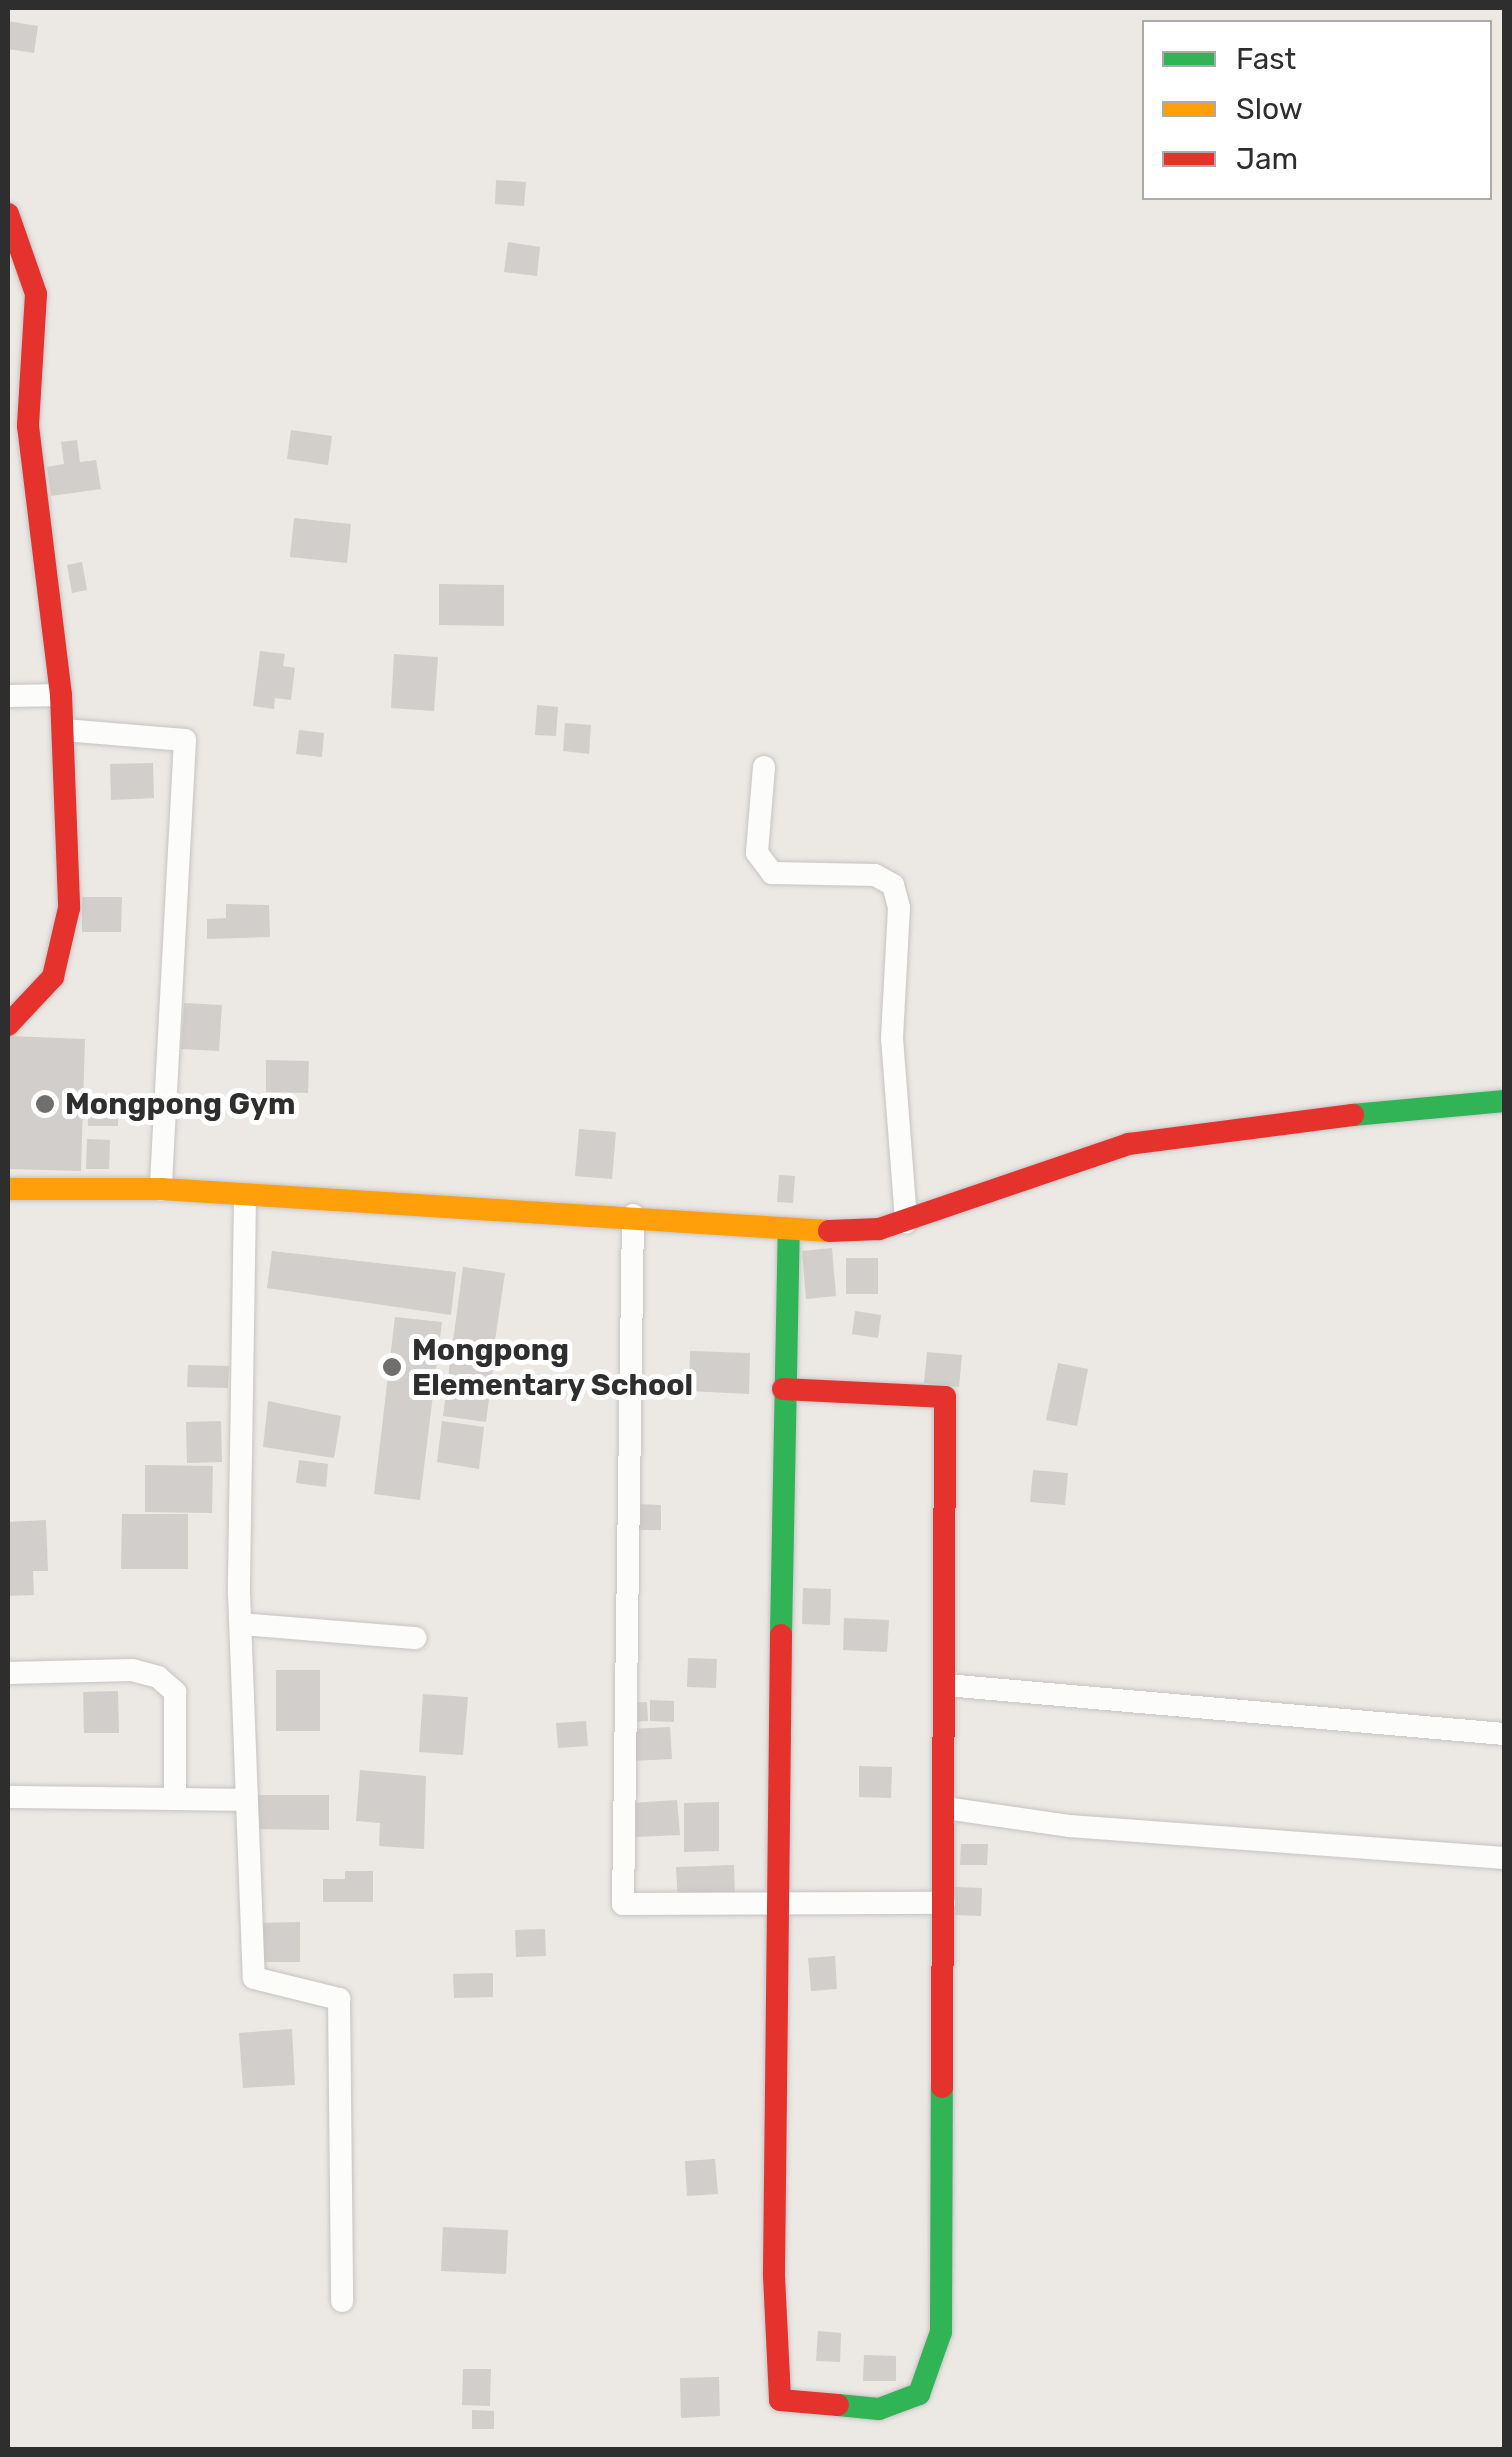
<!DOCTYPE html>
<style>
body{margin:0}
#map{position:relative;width:1512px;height:2457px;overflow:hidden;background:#ece8e4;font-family:Rubik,sans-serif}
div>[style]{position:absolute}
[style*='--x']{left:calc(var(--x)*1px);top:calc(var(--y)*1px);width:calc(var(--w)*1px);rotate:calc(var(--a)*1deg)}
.building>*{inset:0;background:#d1cecb}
.roads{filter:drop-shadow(0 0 2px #c5c4c5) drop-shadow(0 0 2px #c5c4c5)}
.street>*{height:22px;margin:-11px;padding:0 11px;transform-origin:11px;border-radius:11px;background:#fcfcfb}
.fast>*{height:22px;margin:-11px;padding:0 11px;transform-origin:11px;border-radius:11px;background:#30b455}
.slow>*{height:22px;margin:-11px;padding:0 11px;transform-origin:11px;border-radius:11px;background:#ff9f0a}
.jam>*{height:22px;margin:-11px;padding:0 11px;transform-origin:11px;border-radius:11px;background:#e5322d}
.dots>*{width:28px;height:28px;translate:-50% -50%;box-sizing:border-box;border:5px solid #fff;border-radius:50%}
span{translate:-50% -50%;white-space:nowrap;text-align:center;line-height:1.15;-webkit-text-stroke:10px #fff;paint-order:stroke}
.poi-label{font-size:30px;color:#2e2e2e;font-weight:700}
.left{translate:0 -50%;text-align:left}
.frame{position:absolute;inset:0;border:10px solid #2e2e2e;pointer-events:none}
.legend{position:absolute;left:1142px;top:20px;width:350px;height:180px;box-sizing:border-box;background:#fff;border:2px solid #ababab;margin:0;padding:12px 18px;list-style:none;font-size:30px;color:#2e2e2e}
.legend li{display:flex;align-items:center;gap:20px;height:50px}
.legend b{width:50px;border:2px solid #ababab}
</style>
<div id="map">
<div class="building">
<div style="clip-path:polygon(8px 21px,38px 26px,34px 53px,8px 49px)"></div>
<div style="clip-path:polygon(496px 180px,526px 182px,524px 206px,495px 204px)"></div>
<div style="clip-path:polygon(508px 242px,540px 247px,537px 276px,504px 272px)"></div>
<div style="clip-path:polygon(291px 430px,332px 436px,328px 465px,287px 459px)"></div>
<div style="clip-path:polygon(77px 440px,80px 462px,96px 460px,101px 489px,51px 496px,47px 467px,64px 464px,61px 442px)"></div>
<div style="clip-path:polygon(294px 518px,351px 524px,347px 563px,290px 557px)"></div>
<div style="clip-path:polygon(82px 562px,87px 590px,72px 593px,67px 565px)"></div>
<div style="clip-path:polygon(439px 584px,504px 585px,504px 626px,439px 625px)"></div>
<div style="clip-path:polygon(260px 651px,285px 654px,283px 666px,295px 668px,291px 700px,275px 698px,274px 709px,253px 706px)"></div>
<div style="clip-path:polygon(394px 654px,438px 657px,434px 711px,391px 708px)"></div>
<div style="clip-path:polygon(537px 705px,558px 707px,556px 736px,535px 735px)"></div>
<div style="clip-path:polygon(565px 723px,591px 725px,589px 754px,563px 751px)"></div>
<div style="clip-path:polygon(299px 730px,324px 733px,322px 757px,296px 754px)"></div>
<div style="clip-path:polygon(153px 763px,154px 798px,111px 800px,110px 764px)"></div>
<div style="clip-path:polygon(82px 897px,122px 897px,121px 932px,82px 932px)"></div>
<div style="clip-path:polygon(226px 904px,269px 905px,270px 937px,207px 939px,207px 919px,226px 918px)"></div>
<div style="clip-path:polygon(184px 1003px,222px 1005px,219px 1051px,181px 1049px)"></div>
<div style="clip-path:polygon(8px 1036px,85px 1039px,81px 1171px,8px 1169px)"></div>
<div style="clip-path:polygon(266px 1060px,309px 1061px,308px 1093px,266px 1092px)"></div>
<div style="clip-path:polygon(87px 1094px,118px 1094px,118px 1126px,88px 1126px)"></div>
<div style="clip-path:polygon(579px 1129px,616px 1132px,612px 1179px,575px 1176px)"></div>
<div style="clip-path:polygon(87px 1139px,110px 1140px,109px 1169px,86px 1169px)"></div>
<div style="clip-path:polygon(779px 1175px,795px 1176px,793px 1203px,777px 1202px)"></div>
<div style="clip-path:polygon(832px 1248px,836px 1296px,806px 1299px,802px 1251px)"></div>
<div style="clip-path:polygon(272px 1251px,456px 1272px,451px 1315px,267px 1288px)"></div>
<div style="clip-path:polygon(846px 1258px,878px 1258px,878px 1294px,846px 1294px)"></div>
<div style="clip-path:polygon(463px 1267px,505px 1273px,494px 1347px,453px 1341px)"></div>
<div style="clip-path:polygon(855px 1311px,881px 1315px,878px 1338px,852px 1334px)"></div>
<div style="clip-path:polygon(395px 1317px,442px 1322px,420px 1500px,374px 1494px)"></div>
<div style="clip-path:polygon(452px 1347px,495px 1353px,486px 1422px,443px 1416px)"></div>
<div style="clip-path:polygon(690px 1351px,750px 1353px,749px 1394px,689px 1391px)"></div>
<div style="clip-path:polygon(927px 1352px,962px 1355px,959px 1387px,924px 1383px)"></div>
<div style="clip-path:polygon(1058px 1363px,1088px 1369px,1077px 1426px,1046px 1420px)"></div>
<div style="clip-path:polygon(188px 1365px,229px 1366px,228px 1388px,187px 1387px)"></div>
<div style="clip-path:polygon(268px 1401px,341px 1416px,334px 1458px,263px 1447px)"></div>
<div style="clip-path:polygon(221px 1421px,222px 1462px,187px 1463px,186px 1422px)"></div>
<div style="clip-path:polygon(442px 1421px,484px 1427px,479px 1469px,437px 1462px)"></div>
<div style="clip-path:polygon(299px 1460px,328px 1464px,326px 1487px,296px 1483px)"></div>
<div style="clip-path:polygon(145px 1465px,213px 1466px,212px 1513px,145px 1512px)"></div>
<div style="clip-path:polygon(1033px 1470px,1068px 1473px,1065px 1505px,1030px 1502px)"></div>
<div style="clip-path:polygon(637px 1504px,661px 1505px,661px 1530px,636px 1530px)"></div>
<div style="clip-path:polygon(122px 1514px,188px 1514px,188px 1569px,121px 1569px)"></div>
<div style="clip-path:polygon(46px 1520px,48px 1571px,33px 1571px,34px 1595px,8px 1596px,8px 1522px)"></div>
<div style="clip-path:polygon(803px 1588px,831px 1589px,830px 1625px,802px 1624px)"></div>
<div style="clip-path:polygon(844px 1618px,889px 1620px,887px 1652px,843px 1650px)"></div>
<div style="clip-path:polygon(688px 1658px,717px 1659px,716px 1688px,687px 1687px)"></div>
<div style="clip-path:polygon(276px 1670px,320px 1670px,320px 1731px,276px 1731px)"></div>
<div style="clip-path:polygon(118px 1691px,119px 1733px,84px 1733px,83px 1692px)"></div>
<div style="clip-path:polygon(423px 1694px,468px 1697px,463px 1755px,419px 1752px)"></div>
<div style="clip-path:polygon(650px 1700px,674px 1701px,674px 1722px,650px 1721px)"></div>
<div style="clip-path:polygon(647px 1702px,648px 1721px,629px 1722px,629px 1703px)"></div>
<div style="clip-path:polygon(586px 1721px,588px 1746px,558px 1748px,556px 1723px)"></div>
<div style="clip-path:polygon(670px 1727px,672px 1759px,631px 1761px,629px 1729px)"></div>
<div style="clip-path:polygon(859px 1766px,892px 1767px,891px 1798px,859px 1797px)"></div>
<div style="clip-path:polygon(360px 1770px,426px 1776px,424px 1849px,379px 1846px,380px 1823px,356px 1821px)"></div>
<div style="clip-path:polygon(254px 1795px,329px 1795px,329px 1830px,254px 1829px)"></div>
<div style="clip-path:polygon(677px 1800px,680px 1835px,634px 1837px,632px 1803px)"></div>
<div style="clip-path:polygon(719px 1802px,719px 1851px,684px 1852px,684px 1803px)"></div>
<div style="clip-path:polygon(961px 1844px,988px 1844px,987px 1865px,960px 1865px)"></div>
<div style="clip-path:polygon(734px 1865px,735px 1901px,678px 1902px,676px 1867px)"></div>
<div style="clip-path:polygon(345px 1871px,373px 1871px,373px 1902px,323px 1902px,323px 1879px,345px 1879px)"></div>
<div style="clip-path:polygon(954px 1887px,982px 1888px,981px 1916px,953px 1915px)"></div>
<div style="clip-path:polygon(300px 1922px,300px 1962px,257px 1962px,257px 1923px)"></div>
<div style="clip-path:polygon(545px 1929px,546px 1956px,516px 1957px,515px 1930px)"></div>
<div style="clip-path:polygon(835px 1956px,837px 1989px,811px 1991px,808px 1958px)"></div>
<div style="clip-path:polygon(493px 1973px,493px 1997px,454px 1998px,453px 1974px)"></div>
<div style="clip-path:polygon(292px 2029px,295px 2085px,243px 2088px,239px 2033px)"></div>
<div style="clip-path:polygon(715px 2159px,718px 2194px,687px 2196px,685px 2161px)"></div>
<div style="clip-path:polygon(443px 2227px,508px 2230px,506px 2274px,441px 2271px)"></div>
<div style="clip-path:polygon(818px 2331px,841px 2333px,840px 2362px,816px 2361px)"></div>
<div style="clip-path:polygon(864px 2355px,896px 2356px,896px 2381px,863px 2381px)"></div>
<div style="clip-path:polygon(463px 2369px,491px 2369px,490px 2406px,462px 2405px)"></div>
<div style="clip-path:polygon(719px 2377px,720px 2416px,681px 2418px,680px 2378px)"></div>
<div style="clip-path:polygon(472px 2410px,494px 2411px,494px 2429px,472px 2429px)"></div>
</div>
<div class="roads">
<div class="street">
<div style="--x:8;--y:696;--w:53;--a:-1.1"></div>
<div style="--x:64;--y:730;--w:121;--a:4.7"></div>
<div style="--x:185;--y:740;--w:450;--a:93.1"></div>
<div style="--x:764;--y:767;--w:86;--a:94.7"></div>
<div style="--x:757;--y:853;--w:25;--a:53"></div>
<div style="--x:772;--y:873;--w:103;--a:1.1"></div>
<div style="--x:875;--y:875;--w:21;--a:29"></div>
<div style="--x:893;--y:885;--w:24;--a:75"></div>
<div style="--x:899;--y:908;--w:130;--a:93.1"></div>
<div style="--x:892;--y:1038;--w:185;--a:85.6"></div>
<div style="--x:245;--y:1198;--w:395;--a:90.9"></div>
<div style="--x:239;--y:1593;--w:385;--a:87.8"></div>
<div style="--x:254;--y:1978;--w:88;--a:13.9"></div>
<div style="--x:339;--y:1999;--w:302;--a:89.4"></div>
<div style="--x:633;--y:1215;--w:689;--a:90.83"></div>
<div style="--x:623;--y:1904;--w:321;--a:-0.2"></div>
<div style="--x:241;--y:1624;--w:175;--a:4.6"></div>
<div style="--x:8;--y:1673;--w:124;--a:-1.4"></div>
<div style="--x:132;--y:1670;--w:27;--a:15"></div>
<div style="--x:158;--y:1677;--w:23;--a:41"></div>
<div style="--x:175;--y:1692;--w:103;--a:90"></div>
<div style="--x:946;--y:1685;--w:560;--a:5.02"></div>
<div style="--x:8;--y:1797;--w:234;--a:0.7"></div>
<div style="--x:945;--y:1808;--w:126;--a:8.2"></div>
<div style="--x:1070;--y:1826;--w:435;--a:4.2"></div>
</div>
<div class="fast">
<div style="--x:1353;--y:1115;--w:152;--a:-5.3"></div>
<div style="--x:781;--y:1635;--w:403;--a:-88.9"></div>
<div style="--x:838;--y:2405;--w:41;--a:5.6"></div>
<div style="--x:879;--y:2409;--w:43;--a:-20.6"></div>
<div style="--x:919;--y:2394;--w:66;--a:-70.5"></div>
<div style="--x:941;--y:2332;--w:245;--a:-89.8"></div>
</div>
<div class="slow">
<div style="--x:8;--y:1189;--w:153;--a:0"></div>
<div style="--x:161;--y:1189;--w:669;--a:3.6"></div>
</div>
<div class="jam">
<div style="--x:8;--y:214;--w:85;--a:70.7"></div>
<div style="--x:36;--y:294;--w:132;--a:93.5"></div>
<div style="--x:28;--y:426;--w:271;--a:83"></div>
<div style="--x:61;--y:695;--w:213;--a:87.8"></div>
<div style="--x:69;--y:908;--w:71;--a:103.1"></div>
<div style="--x:53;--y:977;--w:66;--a:133.2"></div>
<div style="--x:829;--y:1231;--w:50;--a:-2.3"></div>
<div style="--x:879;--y:1229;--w:264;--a:-18.8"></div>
<div style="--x:1129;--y:1144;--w:226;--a:-7.4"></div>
<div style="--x:783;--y:1389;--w:162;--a:2.8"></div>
<div style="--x:945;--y:1397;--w:690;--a:90.25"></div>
<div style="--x:781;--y:1635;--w:641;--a:90.63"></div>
<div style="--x:774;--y:2276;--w:124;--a:87.2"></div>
<div style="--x:780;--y:2400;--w:58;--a:4.9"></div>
</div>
</div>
<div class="dots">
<div style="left:45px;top:1104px;background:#706f6e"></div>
<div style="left:392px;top:1367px;background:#706f6e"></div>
</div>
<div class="poi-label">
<span class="left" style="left:65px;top:1104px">Mongpong Gym</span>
<span class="left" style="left:412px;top:1367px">Mongpong<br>Elementary School</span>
</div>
<div class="frame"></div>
<ul class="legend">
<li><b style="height:12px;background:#30b455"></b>Fast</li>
<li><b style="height:12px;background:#ff9f0a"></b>Slow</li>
<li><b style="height:12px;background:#e5322d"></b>Jam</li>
</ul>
</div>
